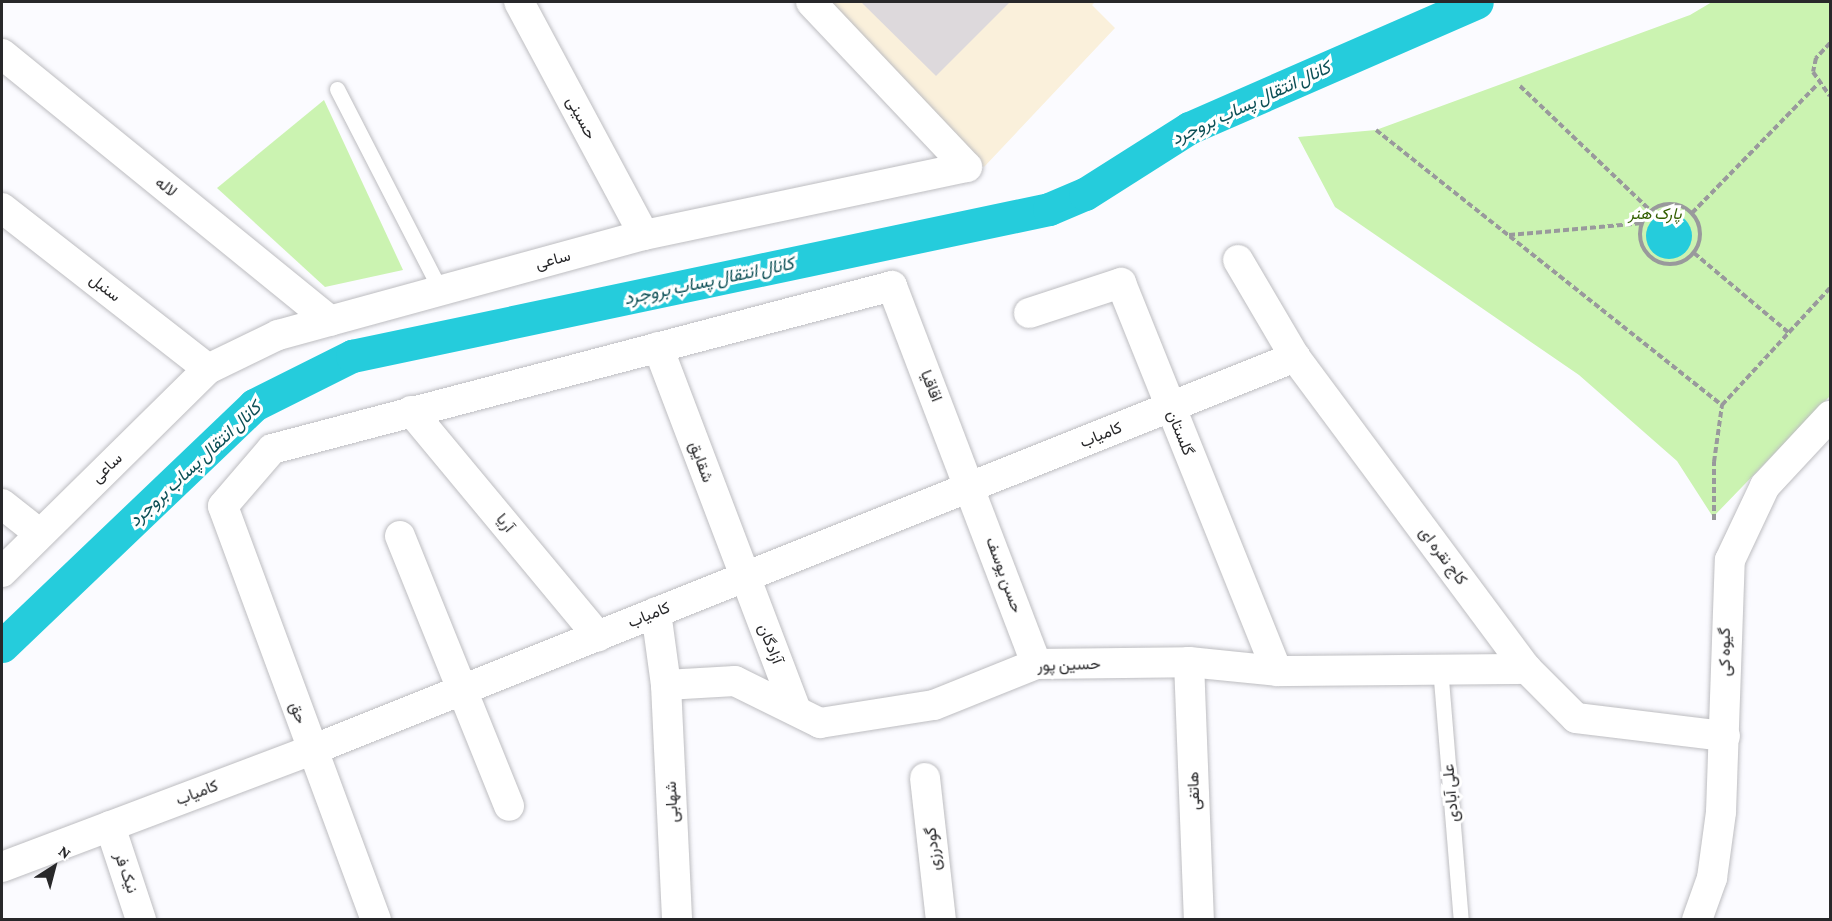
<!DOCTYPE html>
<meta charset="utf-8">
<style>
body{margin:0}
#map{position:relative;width:1832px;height:921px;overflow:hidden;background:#fbfbff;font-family:"Crimson Pro",Vazirmatn,serif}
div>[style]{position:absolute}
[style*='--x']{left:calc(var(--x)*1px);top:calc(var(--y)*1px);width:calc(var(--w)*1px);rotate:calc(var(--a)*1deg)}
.education>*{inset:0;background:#faf0db}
.green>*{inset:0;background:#cbf3b1}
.water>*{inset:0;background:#25ccdc}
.round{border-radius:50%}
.canal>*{height:33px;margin:-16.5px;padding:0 16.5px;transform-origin:16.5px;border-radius:16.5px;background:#25ccdc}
.building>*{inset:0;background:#ddd9dc}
.path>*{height:4px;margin-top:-2px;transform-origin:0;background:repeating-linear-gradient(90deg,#99999c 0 6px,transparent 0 9px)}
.path>.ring{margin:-2px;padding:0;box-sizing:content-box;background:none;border:4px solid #99999c;border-radius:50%}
.roads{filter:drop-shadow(0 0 2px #bdbdc1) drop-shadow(0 0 2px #bdbdc1)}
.service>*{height:15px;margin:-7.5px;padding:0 7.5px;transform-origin:7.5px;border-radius:7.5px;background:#fff}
.minor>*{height:30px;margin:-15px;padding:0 15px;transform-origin:15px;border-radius:15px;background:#fff}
span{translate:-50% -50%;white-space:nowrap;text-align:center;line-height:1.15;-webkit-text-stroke:6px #fff;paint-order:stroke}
.street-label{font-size:16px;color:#28282a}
.park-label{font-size:16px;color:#325e00;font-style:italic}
.water-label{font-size:18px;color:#0d5056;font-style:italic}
.frame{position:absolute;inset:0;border:3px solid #28282a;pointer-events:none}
.north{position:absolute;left:24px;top:837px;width:60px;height:60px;-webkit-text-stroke:4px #fff;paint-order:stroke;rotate:36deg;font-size:16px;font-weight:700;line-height:24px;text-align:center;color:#28282a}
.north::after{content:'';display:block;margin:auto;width:21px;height:27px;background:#28282a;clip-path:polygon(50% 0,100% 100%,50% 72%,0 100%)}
</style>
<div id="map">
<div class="education">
<div style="clip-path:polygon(829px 2px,1095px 2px,1092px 5px,1115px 28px,984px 167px)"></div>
</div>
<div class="green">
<div style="clip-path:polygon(1712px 2px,1830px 2px,1830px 396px,1713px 517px,1677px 461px,1579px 375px,1335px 207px,1298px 137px,1376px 130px,1690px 15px)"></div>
<div style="clip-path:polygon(324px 100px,403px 270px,325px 287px,217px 188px)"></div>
</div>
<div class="water">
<div class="round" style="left:1646px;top:213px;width:46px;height:46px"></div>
</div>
<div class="canal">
<div style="--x:2;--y:646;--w:349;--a:-43.7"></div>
<div style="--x:254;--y:405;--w:110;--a:-26.6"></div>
<div style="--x:352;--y:356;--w:712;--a:-11.91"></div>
<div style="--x:1049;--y:209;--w:39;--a:-23"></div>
<div style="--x:1085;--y:194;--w:123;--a:-32.4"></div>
<div style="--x:1189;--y:128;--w:314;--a:-23.6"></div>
</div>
<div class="building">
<div style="clip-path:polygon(861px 2px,1010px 2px,936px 76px)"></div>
</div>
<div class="path">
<div style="--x:1830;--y:43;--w:21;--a:133"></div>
<div style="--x:1816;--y:58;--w:14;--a:102"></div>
<div style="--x:1813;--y:72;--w:29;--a:55"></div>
<div style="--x:1520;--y:86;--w:181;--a:43.7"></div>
<div style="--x:1376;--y:130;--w:442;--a:38.5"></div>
<div class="ring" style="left:1640px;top:204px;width:56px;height:56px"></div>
<div style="--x:1692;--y:213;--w:179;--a:-45.7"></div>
<div style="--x:1509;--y:235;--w:135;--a:-5.1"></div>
<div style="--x:1694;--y:253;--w:124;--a:40.1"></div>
<div style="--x:1714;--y:520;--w:58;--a:-90"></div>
<div style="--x:1714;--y:462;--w:58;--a:-82"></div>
<div style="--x:1722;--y:405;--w:159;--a:-47.3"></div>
</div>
<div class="roads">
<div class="service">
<div style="--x:337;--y:89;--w:227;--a:62.8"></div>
<div style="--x:1440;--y:667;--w:254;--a:85.3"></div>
</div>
<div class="minor">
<div style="--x:519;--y:2;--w:264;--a:61.8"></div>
<div style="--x:811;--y:2;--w:227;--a:46.6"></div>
<div style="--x:2;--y:54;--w:423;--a:39.1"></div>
<div style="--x:2;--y:208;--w:261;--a:38"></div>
<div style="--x:1238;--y:260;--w:113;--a:59.6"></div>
<div style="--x:1295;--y:357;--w:389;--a:53.4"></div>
<div style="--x:1527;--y:669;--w:69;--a:45"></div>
<div style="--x:1576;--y:718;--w:150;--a:6.9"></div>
<div style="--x:1029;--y:313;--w:97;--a:-18.1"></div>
<div style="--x:1121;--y:283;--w:418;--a:68.1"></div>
<div style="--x:658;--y:347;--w:389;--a:69.2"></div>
<div style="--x:411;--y:411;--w:293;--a:50.3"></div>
<div style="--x:2;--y:504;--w:48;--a:38.3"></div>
<div style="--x:400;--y:536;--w:291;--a:68"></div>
<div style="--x:2;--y:572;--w:289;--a:-44.6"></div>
<div style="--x:208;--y:369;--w:78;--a:-25.9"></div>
<div style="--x:278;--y:335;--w:379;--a:-15.3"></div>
<div style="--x:644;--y:235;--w:330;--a:-11.9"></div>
<div style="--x:656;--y:612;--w:74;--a:82.2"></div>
<div style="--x:666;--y:685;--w:69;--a:-3.3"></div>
<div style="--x:735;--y:681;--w:95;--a:26.3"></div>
<div style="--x:820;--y:723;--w:115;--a:-9"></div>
<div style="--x:934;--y:705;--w:110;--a:-21.9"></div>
<div style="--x:1036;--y:664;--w:153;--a:-0.7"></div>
<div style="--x:1189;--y:662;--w:88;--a:5.8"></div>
<div style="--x:1277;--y:671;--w:250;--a:-0.5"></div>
<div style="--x:1189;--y:662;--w:258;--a:87.8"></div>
<div style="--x:666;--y:685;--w:235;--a:87.3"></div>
<div style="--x:925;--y:778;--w:143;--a:83.6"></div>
<div style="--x:110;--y:826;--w:99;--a:71.7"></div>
<div style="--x:2;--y:867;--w:331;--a:-20.7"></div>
<div style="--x:312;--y:750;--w:1059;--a:-21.79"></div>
<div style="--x:376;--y:920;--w:441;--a:-110.3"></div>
<div style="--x:223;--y:506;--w:75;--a:-49.3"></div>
<div style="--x:272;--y:449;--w:641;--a:-14.73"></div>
<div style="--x:892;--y:286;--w:404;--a:69.1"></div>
<div style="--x:1697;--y:920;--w:45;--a:-70.3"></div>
<div style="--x:1712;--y:878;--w:67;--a:-82.2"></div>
<div style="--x:1721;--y:812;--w:252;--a:-88"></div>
<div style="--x:1730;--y:560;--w:82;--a:-64.7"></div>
<div style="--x:1765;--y:486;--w:96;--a:-47.1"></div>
</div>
</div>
<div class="street-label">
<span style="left:581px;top:118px;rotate:62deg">حسینی</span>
<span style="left:166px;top:187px;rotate:39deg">لاله</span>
<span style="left:553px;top:260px;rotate:-15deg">ساعی</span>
<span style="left:105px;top:288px;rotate:38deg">سنبل</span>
<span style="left:931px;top:386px;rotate:68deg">اقاقیا</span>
<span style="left:1180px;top:433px;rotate:68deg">گلستان</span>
<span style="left:1101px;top:435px;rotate:-22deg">کامیاب</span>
<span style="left:701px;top:462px;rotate:70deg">شقایق</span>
<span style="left:107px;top:468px;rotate:-44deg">ساعی</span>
<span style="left:505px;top:523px;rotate:50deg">آریا</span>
<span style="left:1443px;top:556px;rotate:53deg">کاج نقره ای</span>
<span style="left:1004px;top:575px;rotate:70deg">حسن یوسف</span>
<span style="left:649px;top:615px;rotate:-22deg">کامیاب</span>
<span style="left:770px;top:644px;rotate:68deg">آزادگان</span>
<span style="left:1725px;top:652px;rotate:-90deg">گیوه کی</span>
<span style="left:1069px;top:665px;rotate:-2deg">حسین پور</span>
<span style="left:298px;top:713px;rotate:70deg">حق</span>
<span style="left:1194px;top:791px;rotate:-92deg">هاتفی</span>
<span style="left:197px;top:793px;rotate:-21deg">کامیاب</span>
<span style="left:1451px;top:793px;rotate:-95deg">علی آبادی</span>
<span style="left:672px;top:802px;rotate:-93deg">شهابی</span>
<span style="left:933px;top:849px;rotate:-96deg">گودرزی</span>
<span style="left:126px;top:873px;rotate:71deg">نیک فر</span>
</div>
<div class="park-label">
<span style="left:1655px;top:214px">پارک هنر</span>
</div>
<div class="water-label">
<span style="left:1251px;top:103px;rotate:-25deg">کانال انتقال پساب بروجرد</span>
<span style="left:709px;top:281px;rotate:-12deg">کانال انتقال پساب بروجرد</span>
<span style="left:195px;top:464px;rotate:-43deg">کانال انتقال پساب بروجرد</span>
</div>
<div class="frame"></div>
<div class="north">N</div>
</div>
